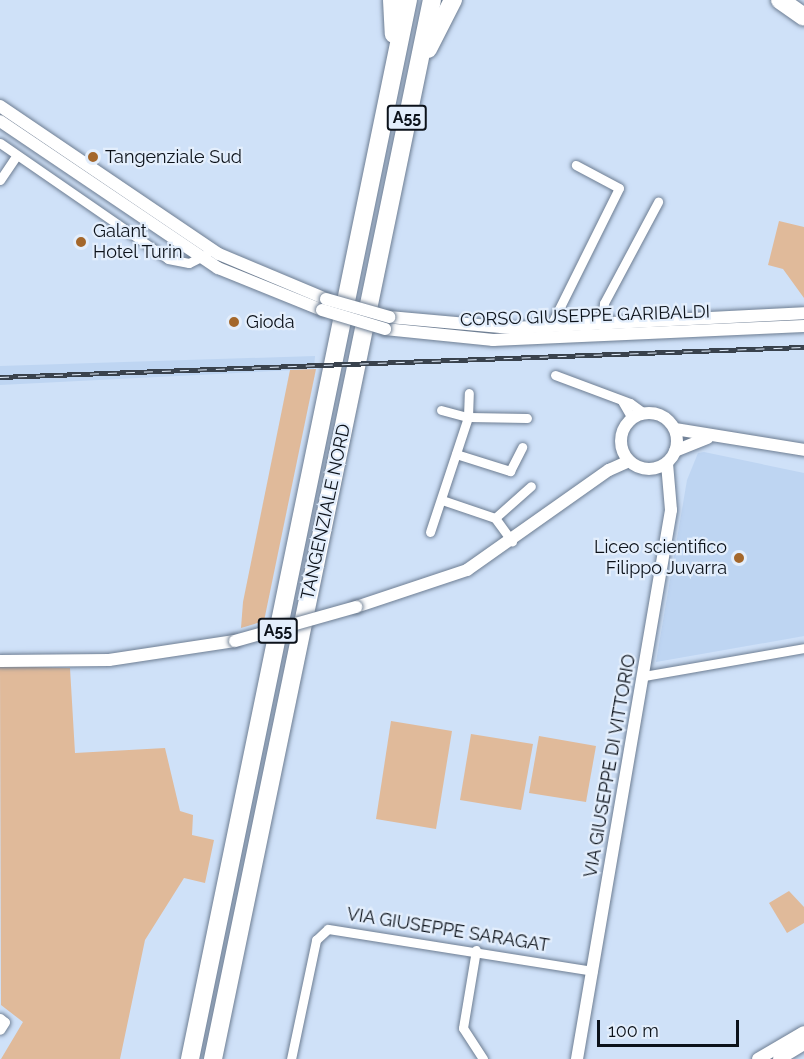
<!DOCTYPE html>
<style>
body{margin:0}
#map{position:relative;width:804px;height:1059px;overflow:hidden;background:#cfe1f8;font-family:Raleway,sans-serif}
div>[style]{position:absolute}
[style*='--x']{left:calc(var(--x)*1px);top:calc(var(--y)*1px);width:calc(var(--w)*1px);rotate:calc(var(--a)*1deg)}
.built>*{inset:0;background:#bed5f2}
.green>*{inset:0;background:#e0ba9a}
.roads{filter:drop-shadow(0 0 2px #6d7d92) drop-shadow(0 0 2px #6d7d92)}
.minor>*{height:9px;margin:-4.5px;padding:0 4.5px;transform-origin:4.5px;border-radius:4.5px;background:#fff}
.tertiary>*{height:12px;margin:-6px;padding:0 6px;transform-origin:6px;border-radius:6px;background:#fff}
.tertiary>.ring{margin:-6px;padding:0;box-sizing:content-box;background:none;border:12px solid #fff;border-radius:50%}
.motorway>*{height:18px;margin:-9px;padding:0 9px;transform-origin:9px;border-radius:9px;background:#fff}
.rail>*{height:5px;margin-top:-2.5px;transform-origin:0;background:repeating-linear-gradient(90deg,#e3eefc 0 9px,#39424d 0 18px);box-sizing:border-box;border-block:2px solid #39424d}
.bridges{filter:drop-shadow(0 0 2px #6d7d92) drop-shadow(0 0 2px #6d7d92)}
.tertiary-bridge>*{height:12px;margin:-6px;padding:0 6px;transform-origin:6px;border-radius:6px;background:#fff}
.dots>*{width:16px;height:16px;translate:-50% -50%;box-sizing:border-box;border:3px solid #e3eefc;border-radius:50%}
span{translate:-50% -50%;white-space:nowrap;text-align:center;line-height:1.15;-webkit-text-stroke:4.5px #e3eefc;paint-order:stroke}
.shield-label span{padding:2px 4px;background:#e3eefc;border:2px solid;border-radius:4px;-webkit-text-stroke-width:0}
.shield-label{font-size:16px;color:#0c121a;font-weight:700}
.poi-label{font-size:18px;color:#0c121a}
.left{translate:0 -50%;text-align:left}
.right{translate:-100% -50%;text-align:right}
.street-label{font-size:18px;color:#0c121a}
.scale{position:absolute;left:597px;top:1020px;width:142px;height:27px;box-sizing:border-box;border:3px solid #0c121a;border-top:0;padding-left:8px;font-size:18px;line-height:21px;white-space:nowrap;color:#0c121a;-webkit-text-stroke:4px #e3eefc;paint-order:stroke}
</style>
<div id="map">
<div class="built">
<div style="clip-path:polygon(315px 356px,314px 369px,0 385px,0 366px)"></div>
<div style="clip-path:polygon(704px 452px,804px 473px,804px 636px,656px 662px,687px 480px,698px 453px)"></div>
</div>
<div class="green">
<div style="clip-path:polygon(779px 221px,804px 227px,804px 298px,783px 269px,768px 265px)"></div>
<div style="clip-path:polygon(316px 369px,264px 621px,241px 628px,243px 602px,290px 370px)"></div>
<div style="clip-path:polygon(0 666px,70px 668px,75px 753px,165px 748px,180px 811px,193px 815px,192px 835px,214px 840px,205px 883px,184px 878px,145px 940px,120px 1059px,1px 1059px,23px 1022px,1px 1005px)"></div>
<div style="clip-path:polygon(391px 721px,452px 731px,436px 829px,376px 819px)"></div>
<div style="clip-path:polygon(471px 734px,533px 744px,521px 810px,460px 800px)"></div>
<div style="clip-path:polygon(539px 736px,596px 746px,586px 802px,529px 793px)"></div>
<div style="clip-path:polygon(789px 891px,804px 907px,804px 923px,787px 933px,769px 903px)"></div>
</div>
<div class="roads">
<div class="minor">
<div style="--x:0;--y:143;--w:204;--a:34.6"></div>
<div style="--x:168;--y:259;--w:21;--a:11"></div>
<div style="--x:189;--y:263;--w:20;--a:-27"></div>
<div style="--x:0;--y:180;--w:30;--a:-56"></div>
<div style="--x:601;--y:325;--w:22;--a:-82"></div>
<div style="--x:604;--y:303;--w:115;--a:-61.9"></div>
<div style="--x:550;--y:327;--w:155;--a:-63.6"></div>
<div style="--x:619;--y:188;--w:49;--a:-151.9"></div>
<div style="--x:555;--y:375;--w:80;--a:20.5"></div>
<div style="--x:630;--y:403;--w:17;--a:36"></div>
<div style="--x:622;--y:401;--w:20;--a:60"></div>
<div style="--x:441;--y:410;--w:28;--a:15"></div>
<div style="--x:468;--y:417;--w:59;--a:1"></div>
<div style="--x:456;--y:454;--w:57;--a:17.5"></div>
<div style="--x:510;--y:471;--w:27;--a:-63"></div>
<div style="--x:442;--y:500;--w:56;--a:18.8"></div>
<div style="--x:495;--y:518;--w:29;--a:54"></div>
<div style="--x:495;--y:518;--w:48;--a:-41.6"></div>
<div style="--x:430;--y:532;--w:121;--a:-71.7"></div>
<div style="--x:468;--y:417;--w:24;--a:-88"></div>
<div style="--x:644;--y:676;--w:162;--a:-9.9"></div>
<div style="--x:476;--y:950;--w:79;--a:99.5"></div>
<div style="--x:463;--y:1028;--w:37;--a:57"></div>
<div style="--x:0;--y:1018;--w:6;--a:39"></div>
<div style="--x:5;--y:1022;--w:9;--a:122"></div>
<div style="--x:291;--y:1059;--w:122;--a:-78.1"></div>
<div style="--x:316;--y:940;--w:16;--a:-43"></div>
<div style="--x:328;--y:929;--w:268;--a:9"></div>
</div>
<div class="tertiary">
<div style="--x:0;--y:106;--w:264;--a:34.1"></div>
<div style="--x:219;--y:254;--w:116;--a:22.8"></div>
<div style="--x:0;--y:121;--w:263;--a:34"></div>
<div style="--x:218;--y:268;--w:112;--a:22"></div>
<div style="--x:389;--y:317;--w:123;--a:5.1"></div>
<div style="--x:512;--y:328;--w:292;--a:-2.9"></div>
<div style="--x:385;--y:329;--w:109;--a:5.8"></div>
<div style="--x:493;--y:340;--w:311;--a:-2.6"></div>
<div class="ring" style="left:621px;top:413px;width:44px;height:44px"></div>
<div style="--x:675;--y:429;--w:131;--a:9.2"></div>
<div style="--x:675;--y:451;--w:35;--a:-22"></div>
<div style="--x:356;--y:607;--w:117;--a:-18.4"></div>
<div style="--x:467;--y:570;--w:174;--a:-35.2"></div>
<div style="--x:609;--y:470;--w:22;--a:-24"></div>
<div style="--x:0;--y:661;--w:109;--a:-0.5"></div>
<div style="--x:109;--y:660;--w:127;--a:-8.6"></div>
<div style="--x:577;--y:1059;--w:557;--a:-80.28"></div>
<div style="--x:671;--y:510;--w:47;--a:-94.9"></div>
<div style="--x:758;--y:1059;--w:53;--a:-30.4"></div>
<div style="--x:779;--y:1059;--w:29;--a:-31"></div>
</div>
<div class="motorway">
<div style="--x:392;--y:0;--w:34;--a:87"></div>
<div style="--x:780;--y:0;--w:29;--a:35"></div>
<div style="--x:428;--y:49;--w:55;--a:-63"></div>
<div style="--x:190;--y:1059;--w:1081;--a:-78.37"></div>
<div style="--x:213;--y:1059;--w:1081;--a:-78.32"></div>
</div>
</div>
<div class="rail">
<div style="--x:0;--y:377;--w:805;--a:-2.14"></div>
</div>
<div class="bridges">
<div class="tertiary-bridge">
<div style="--x:326;--y:299;--w:66;--a:15.9"></div>
<div style="--x:322;--y:310;--w:66;--a:16.8"></div>
<div style="--x:235;--y:641;--w:126;--a:-15.7"></div>
</div>
</div>
<div class="dots">
<div style="left:93px;top:157px;background:#a4672b"></div>
<div style="left:81px;top:242px;background:#a4672b"></div>
<div style="left:234px;top:322px;background:#a4672b"></div>
<div style="left:739px;top:558px;background:#a4672b"></div>
</div>
<div class="shield-label">
<span style="left:407px;top:118px">A55</span>
<span style="left:278px;top:631px">A55</span>
</div>
<div class="poi-label">
<span class="left" style="left:105px;top:157px">Tangenziale Sud</span>
<span class="left" style="left:93px;top:242px">Galant<br>Hotel Turin</span>
<span class="left" style="left:246px;top:322px">Gioda</span>
<span class="right" style="left:727px;top:558px">Liceo scientifico<br>Filippo Juvarra</span>
</div>
<div class="street-label">
<span style="left:585px;top:316px;rotate:-2deg">CORSO GIUSEPPE GARIBALDI</span>
<span style="left:326px;top:512px;rotate:-78deg">TANGENZIALE NORD</span>
<span style="left:610px;top:766px;rotate:-80deg">VIA GIUSEPPE DI VITTORIO</span>
<span style="left:448px;top:930px;rotate:9deg">VIA GIUSEPPE SARAGAT</span>
</div>
<div class="scale">100 m</div>
</div>
